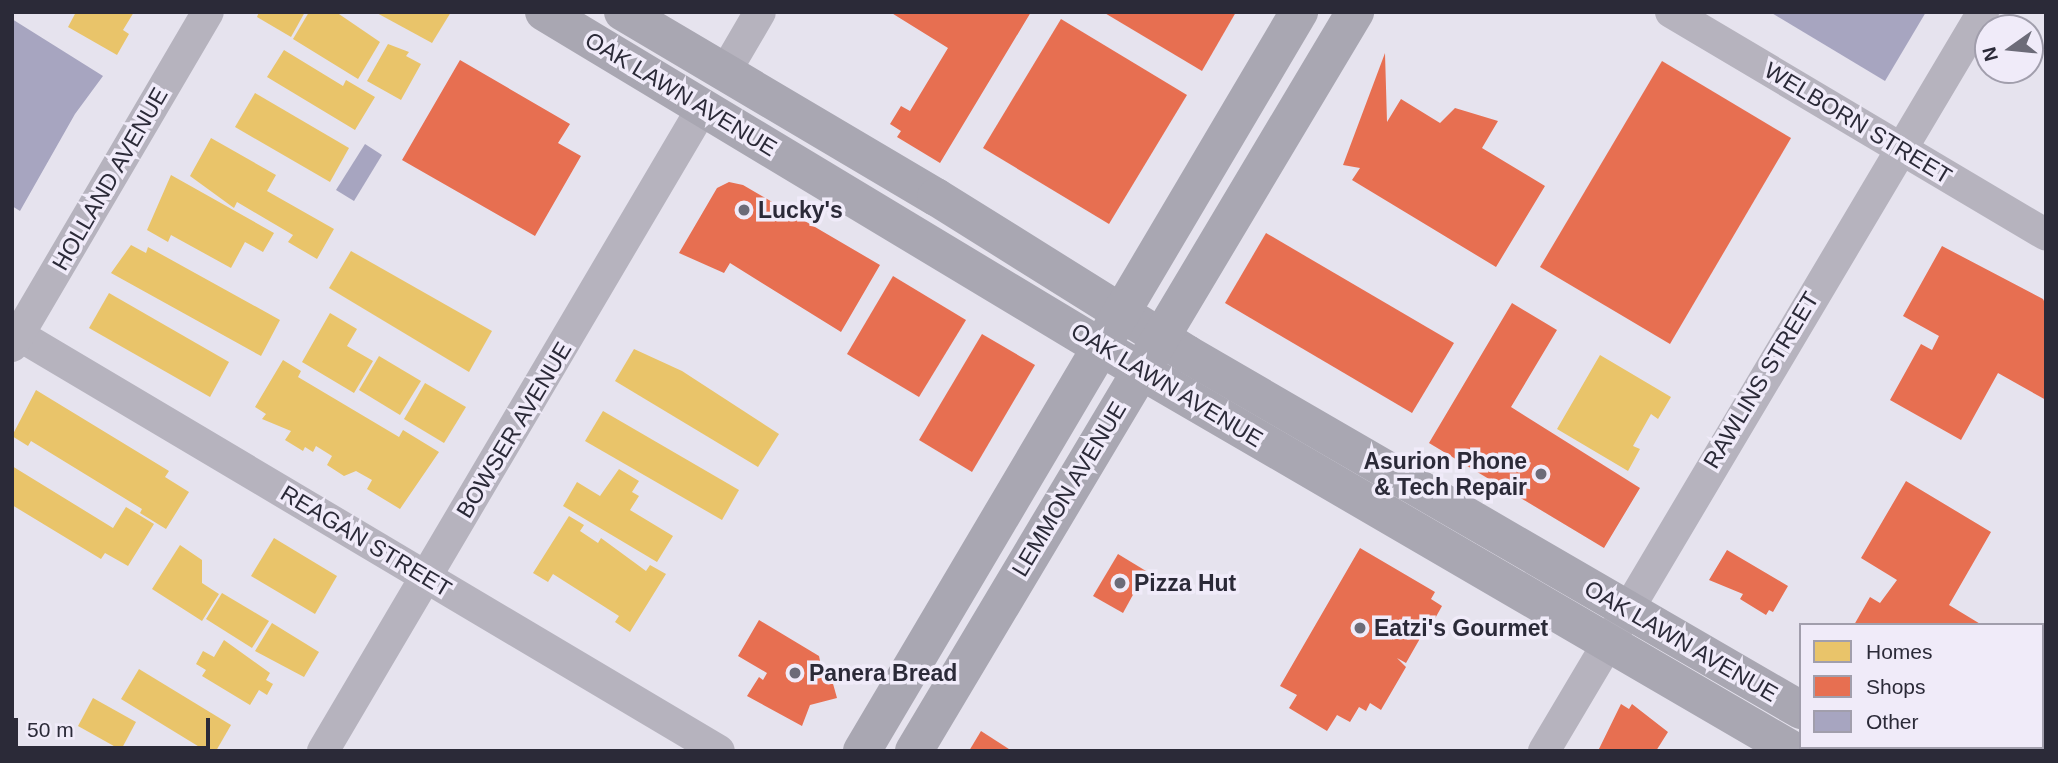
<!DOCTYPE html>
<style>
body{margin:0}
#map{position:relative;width:2058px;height:763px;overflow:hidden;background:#e6e3ee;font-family:Arial,sans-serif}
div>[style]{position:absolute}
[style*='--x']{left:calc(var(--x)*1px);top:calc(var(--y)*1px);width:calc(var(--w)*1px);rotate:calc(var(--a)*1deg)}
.homes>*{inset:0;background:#e9c46a}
.shops>*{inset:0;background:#e76f51}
.building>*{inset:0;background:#a7a5c0}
.minor>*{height:32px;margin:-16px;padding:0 16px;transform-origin:16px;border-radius:16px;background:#b6b3be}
.secondary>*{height:38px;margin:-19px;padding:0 19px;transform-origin:19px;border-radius:19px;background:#a9a7b2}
.dots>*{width:19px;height:19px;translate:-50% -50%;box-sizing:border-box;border:4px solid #f0ebf9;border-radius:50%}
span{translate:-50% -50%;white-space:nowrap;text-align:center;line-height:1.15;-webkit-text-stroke:7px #f0ebf9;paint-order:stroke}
.street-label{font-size:23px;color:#2b2a38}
.poi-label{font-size:23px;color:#2b2a38;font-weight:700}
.left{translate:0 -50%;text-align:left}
.right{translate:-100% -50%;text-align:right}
.frame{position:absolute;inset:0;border:14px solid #2b2a38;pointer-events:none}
.legend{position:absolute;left:1799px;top:623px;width:245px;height:126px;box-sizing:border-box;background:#f0ebf9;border:2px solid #a19eac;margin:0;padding:9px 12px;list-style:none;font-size:21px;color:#2b2a38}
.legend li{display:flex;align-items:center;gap:14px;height:35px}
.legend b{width:35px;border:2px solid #a19eac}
.north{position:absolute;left:1974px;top:14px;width:70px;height:70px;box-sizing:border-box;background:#f0ebf9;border:2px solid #a19eac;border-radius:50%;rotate:255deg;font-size:19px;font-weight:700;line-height:28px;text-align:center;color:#2b2a38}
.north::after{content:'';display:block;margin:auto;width:24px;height:32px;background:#6c6b78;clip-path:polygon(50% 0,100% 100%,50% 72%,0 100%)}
.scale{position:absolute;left:14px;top:718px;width:196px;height:32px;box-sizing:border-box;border:4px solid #2b2a38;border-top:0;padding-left:9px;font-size:21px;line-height:24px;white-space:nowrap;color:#2b2a38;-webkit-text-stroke:5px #f0ebf9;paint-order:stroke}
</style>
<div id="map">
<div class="homes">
<div style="clip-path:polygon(76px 12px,134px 12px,123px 30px,129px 34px,117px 55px,68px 27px)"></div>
<div style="clip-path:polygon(259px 12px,305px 12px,291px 37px,257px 17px)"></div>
<div style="clip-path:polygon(309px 12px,336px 12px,380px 42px,358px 79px,293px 39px)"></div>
<div style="clip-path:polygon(375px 12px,451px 12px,432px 43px)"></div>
<div style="clip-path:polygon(388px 44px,409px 52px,406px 56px,421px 64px,401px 100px,367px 81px)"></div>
<div style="clip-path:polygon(284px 50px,343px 86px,346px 80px,375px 97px,355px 130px,267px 77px)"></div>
<div style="clip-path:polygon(255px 93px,349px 148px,330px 182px,235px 127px)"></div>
<div style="clip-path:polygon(211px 138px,276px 175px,267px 191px,334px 229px,317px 259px,288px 242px,293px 235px,237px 202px,234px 208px,190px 176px)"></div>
<div style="clip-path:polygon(171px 175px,274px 233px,263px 252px,245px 242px,231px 268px,171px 235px,168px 242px,147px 230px)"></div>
<div style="clip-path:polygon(131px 245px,146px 253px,148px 247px,280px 320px,261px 356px,111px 273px)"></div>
<div style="clip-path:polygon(351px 251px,492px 331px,469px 372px,329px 288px)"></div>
<div style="clip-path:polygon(109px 293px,229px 362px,210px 397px,89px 328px)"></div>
<div style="clip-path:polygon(330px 313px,357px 329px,347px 346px,373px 361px,354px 393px,302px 362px)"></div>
<div style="clip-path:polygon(634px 349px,682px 371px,779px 434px,758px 467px,615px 381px)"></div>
<div style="clip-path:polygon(1600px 355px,1671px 397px,1658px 419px,1651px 414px,1633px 446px,1640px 449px,1628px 471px,1557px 429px)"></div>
<div style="clip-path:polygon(379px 356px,421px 381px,400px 415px,359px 390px)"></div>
<div style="clip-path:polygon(283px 360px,301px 371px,298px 377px,399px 437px,403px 430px,439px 452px,400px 509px,367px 489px,372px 480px,356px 471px,344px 476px,327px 465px,332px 456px,316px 446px,313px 452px,305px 447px,303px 451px,285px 440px,291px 431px,262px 419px,266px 414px,255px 407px)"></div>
<div style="clip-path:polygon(425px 383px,466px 407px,444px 443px,404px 419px)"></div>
<div style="clip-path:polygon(36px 390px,169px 471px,165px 477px,189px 492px,166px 529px,140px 513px,142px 509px,31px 441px,28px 446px,12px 436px)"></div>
<div style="clip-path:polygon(603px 411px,739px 490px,722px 520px,585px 441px)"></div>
<div style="clip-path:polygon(12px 466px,113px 528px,126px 507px,154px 524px,128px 566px,105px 553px,101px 559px,12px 505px)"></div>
<div style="clip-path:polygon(619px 469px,639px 481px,632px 492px,639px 496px,630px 510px,673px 536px,657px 562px,563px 506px,577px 482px,600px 496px)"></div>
<div style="clip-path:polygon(569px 516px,584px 525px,580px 531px,598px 543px,601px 538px,646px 571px,650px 565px,666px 574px,630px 632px,615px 622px,619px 616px,553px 574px,548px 582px,533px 573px)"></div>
<div style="clip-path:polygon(274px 538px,337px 576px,315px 614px,251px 576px)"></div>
<div style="clip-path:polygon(180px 545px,202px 560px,202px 583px,219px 594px,202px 621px,152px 589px)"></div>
<div style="clip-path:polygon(222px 593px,269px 621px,252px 648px,206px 619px)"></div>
<div style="clip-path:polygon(272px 623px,319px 652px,304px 677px,255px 651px)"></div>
<div style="clip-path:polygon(224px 640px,270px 673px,266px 680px,273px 684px,267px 695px,259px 690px,250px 705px,202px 676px,206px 670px,196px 664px,203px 651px,214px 657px)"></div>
<div style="clip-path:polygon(139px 669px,231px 725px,216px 751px,206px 751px,121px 699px)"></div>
<div style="clip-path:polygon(93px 698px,136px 722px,121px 750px,78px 726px)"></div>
</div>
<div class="shops">
<div style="clip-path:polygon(890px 12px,1031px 12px,940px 163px,897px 137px,901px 131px,890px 124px,901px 106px,910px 111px,948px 48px)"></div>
<div style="clip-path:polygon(1103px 12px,1236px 12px,1202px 71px)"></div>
<div style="clip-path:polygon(1061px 19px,1187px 95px,1109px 224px,983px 148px)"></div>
<div style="clip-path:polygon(1385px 53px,1387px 122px,1401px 99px,1440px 123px,1455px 108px,1498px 121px,1482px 148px,1545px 186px,1496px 267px,1352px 180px,1360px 168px,1343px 165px)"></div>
<div style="clip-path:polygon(460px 60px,570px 124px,558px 143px,581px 156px,535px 236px,402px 160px)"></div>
<div style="clip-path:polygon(1662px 61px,1791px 138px,1670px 344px,1540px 267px)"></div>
<div style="clip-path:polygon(729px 182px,743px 185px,880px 265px,841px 332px,730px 263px,724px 273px,679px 253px,717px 188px)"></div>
<div style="clip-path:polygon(1266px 233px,1454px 343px,1412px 413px,1225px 303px)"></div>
<div style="clip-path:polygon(1942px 246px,2043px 299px,2046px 305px,2046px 400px,1998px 373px,1961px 440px,1890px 400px,1921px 344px,1932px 350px,1939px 336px,1903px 316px)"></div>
<div style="clip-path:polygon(893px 276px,966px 320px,919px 397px,847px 354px)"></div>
<div style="clip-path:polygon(1512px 303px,1557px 330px,1511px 407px,1640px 488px,1604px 548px,1429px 443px)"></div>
<div style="clip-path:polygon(982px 334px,1035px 365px,972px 472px,919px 440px)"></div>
<div style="clip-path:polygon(1906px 481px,1991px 532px,1949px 605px,1982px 625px,1854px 625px,1870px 597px,1880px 603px,1897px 580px,1861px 558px)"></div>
<div style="clip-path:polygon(1360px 548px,1435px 592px,1431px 599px,1442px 606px,1428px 631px,1417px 625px,1414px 630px,1422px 635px,1406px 663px,1397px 658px,1406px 667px,1381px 710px,1370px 703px,1366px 711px,1359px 707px,1350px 722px,1337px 715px,1327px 731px,1289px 708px,1297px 695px,1280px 686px)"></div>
<div style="clip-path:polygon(1727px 550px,1788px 586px,1773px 612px,1769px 610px,1766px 615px,1740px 599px,1743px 594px,1709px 580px)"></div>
<div style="clip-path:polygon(1118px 554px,1146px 571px,1123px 613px,1093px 596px)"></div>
<div style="clip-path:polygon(759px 620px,819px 656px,823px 675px,830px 673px,837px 698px,810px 705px,802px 726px,747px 696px,759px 677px,763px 680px,767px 673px,738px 656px)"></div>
<div style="clip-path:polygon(2042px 660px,2046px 751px,1996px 751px,1990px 747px,2042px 747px)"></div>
<div style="clip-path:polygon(1621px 704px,1629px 709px,1632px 704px,1668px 732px,1656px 751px,1598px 751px)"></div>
<div style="clip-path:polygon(981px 731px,1012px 751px,969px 751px)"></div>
</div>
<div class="building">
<div style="clip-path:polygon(1770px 12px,1926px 12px,1885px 81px)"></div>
<div style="clip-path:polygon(12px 19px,103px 76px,75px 114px,20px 211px,12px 206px)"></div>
<div style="clip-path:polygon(365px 144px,382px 155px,354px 201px,336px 190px)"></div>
</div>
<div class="minor">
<div style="--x:1671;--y:12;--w:436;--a:30.7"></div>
<div style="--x:725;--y:72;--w:69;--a:-59.7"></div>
<div style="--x:12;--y:331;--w:822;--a:30.71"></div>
<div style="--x:12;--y:346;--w:387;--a:-59.6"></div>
<div style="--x:323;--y:751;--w:748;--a:-59.46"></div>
<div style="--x:1544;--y:751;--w:860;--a:-59.29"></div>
</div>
<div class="secondary">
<div style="--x:544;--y:12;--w:651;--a:31.05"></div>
<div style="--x:1102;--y:348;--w:801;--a:30.22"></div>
<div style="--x:623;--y:12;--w:364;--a:30.6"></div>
<div style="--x:936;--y:197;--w:296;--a:32"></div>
<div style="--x:1187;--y:354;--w:710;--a:30.11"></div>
<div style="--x:1865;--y:747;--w:7;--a:34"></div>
<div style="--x:862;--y:751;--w:859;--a:-59.4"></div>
<div style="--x:914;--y:751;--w:861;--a:-59.17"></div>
</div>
<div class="dots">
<div style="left:744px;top:210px;background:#6c6b78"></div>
<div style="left:1541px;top:474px;background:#6c6b78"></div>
<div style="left:1120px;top:583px;background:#6c6b78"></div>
<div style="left:1360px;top:628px;background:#6c6b78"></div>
<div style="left:795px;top:673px;background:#6c6b78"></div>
</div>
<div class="street-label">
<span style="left:681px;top:94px;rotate:31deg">OAK LAWN AVENUE</span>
<span style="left:1858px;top:123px;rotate:31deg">WELBORN STREET</span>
<span style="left:110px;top:179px;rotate:-60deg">HOLLAND AVENUE</span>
<span style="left:1761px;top:380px;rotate:-59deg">RAWLINS STREET</span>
<span style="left:1167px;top:385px;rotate:31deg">OAK LAWN AVENUE</span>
<span style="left:514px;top:430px;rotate:-59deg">BOWSER AVENUE</span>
<span style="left:1069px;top:489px;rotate:-59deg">LEMMON AVENUE</span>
<span style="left:366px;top:541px;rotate:31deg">REAGAN STREET</span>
<span style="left:1681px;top:641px;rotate:30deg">OAK LAWN AVENUE</span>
</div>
<div class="poi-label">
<span class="left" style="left:758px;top:210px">Lucky's</span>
<span class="right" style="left:1527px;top:474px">Asurion Phone<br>&amp; Tech Repair</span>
<span class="left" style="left:1134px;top:583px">Pizza Hut</span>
<span class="left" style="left:1374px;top:628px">Eatzi's Gourmet</span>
<span class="left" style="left:809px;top:673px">Panera Bread</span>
</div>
<div class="frame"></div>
<ul class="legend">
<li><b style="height:19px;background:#e9c46a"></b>Homes</li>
<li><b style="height:19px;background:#e76f51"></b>Shops</li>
<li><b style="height:19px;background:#a7a5c0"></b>Other</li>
</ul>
<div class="north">N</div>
<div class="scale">50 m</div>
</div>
